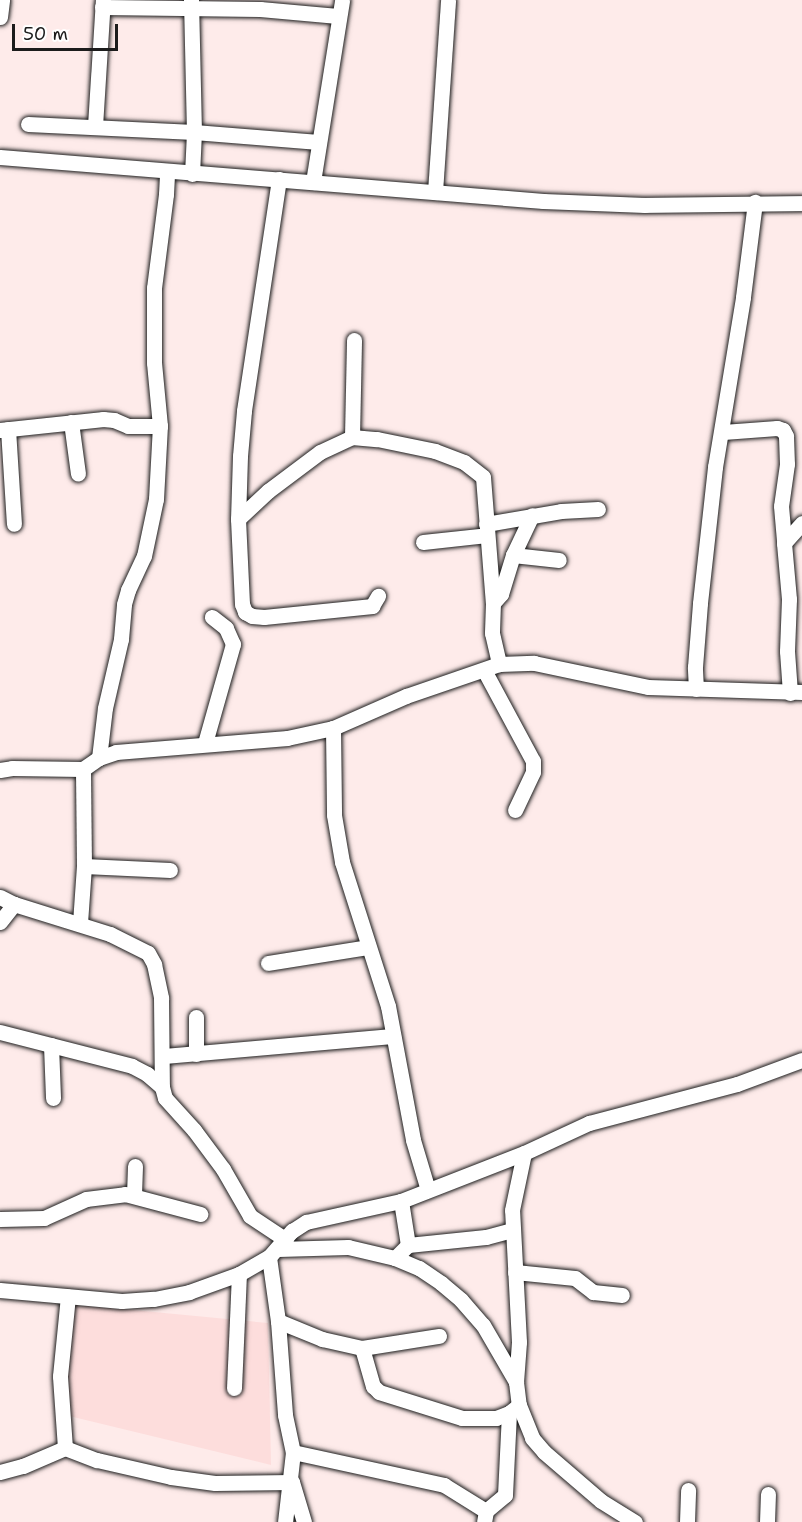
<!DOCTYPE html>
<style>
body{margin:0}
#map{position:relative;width:802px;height:1522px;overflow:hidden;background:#feebea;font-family:"Shantell Sans",sans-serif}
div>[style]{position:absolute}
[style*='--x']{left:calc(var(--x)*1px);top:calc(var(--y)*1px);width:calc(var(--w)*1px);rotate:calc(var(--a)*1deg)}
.built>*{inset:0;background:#fddddc}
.roads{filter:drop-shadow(0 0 2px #1c1c1c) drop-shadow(0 0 2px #1c1c1c)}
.minor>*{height:15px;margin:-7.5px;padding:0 7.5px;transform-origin:7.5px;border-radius:7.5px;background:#fff}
span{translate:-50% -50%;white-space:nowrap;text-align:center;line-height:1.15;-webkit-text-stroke:6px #fff;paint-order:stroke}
.scale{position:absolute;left:12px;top:24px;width:106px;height:27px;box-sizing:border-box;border:3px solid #1c1c1c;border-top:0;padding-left:8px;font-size:18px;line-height:21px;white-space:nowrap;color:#1c1c1c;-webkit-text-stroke:4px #fff;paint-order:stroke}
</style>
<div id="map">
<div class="built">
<div style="clip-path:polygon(70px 1304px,268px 1323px,271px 1465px,65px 1415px)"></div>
</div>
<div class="roads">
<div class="minor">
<div style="--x:191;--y:0;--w:132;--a:88.7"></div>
<div style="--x:194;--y:132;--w:42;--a:92.7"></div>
<div style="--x:102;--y:7;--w:158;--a:0.7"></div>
<div style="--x:260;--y:9;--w:78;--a:5.1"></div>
<div style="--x:0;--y:17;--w:17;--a:-83"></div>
<div style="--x:28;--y:124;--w:166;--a:2.8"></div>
<div style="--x:194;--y:132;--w:125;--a:4.6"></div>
<div style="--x:95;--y:126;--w:126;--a:-86.4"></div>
<div style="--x:0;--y:157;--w:545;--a:4.63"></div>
<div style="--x:543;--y:201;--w:102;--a:2.2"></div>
<div style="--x:645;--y:205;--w:157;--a:-0.7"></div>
<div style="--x:279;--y:179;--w:235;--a:98.6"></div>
<div style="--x:244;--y:411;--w:45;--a:95.1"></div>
<div style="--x:240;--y:456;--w:63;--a:91.8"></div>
<div style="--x:238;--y:519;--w:85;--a:87.3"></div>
<div style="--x:242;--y:604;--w:9;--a:69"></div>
<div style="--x:245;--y:612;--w:8;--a:30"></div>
<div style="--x:252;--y:616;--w:12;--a:5"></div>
<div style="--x:264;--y:617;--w:109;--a:-5.8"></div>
<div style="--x:372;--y:606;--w:12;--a:-59"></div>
<div style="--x:313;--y:182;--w:184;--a:-80.9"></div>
<div style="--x:435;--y:192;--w:192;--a:-86.1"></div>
<div style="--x:71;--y:422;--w:52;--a:82.3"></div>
<div style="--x:8;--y:429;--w:95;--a:86.4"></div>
<div style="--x:0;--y:430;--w:104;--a:-6.1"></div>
<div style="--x:103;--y:419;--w:11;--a:5"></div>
<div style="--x:114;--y:420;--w:15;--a:23"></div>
<div style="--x:128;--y:426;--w:32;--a:0"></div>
<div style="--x:723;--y:432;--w:54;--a:-4.2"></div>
<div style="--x:777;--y:428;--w:6;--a:18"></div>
<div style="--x:783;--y:430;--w:7;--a:63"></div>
<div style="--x:786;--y:436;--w:28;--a:88"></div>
<div style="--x:787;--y:464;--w:42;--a:98.1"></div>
<div style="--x:781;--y:506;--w:37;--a:85"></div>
<div style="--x:352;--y:437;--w:25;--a:5"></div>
<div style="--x:377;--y:439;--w:59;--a:11.7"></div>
<div style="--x:435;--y:451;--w:31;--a:21"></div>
<div style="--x:464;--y:462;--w:24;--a:38"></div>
<div style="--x:483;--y:477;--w:126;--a:85.5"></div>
<div style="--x:493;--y:603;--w:30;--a:92"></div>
<div style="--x:492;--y:633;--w:32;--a:77"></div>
<div style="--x:238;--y:519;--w:41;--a:-43"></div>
<div style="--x:268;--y:491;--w:65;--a:-36.9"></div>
<div style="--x:320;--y:452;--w:35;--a:-25"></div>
<div style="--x:352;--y:437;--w:97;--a:-88.8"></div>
<div style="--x:486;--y:524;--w:76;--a:-9.8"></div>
<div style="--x:561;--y:511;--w:37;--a:-3"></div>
<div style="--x:423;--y:542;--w:64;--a:-6.2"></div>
<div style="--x:513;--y:555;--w:46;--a:6.2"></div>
<div style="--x:493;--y:603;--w:12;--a:-48"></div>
<div style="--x:501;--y:594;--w:41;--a:-72.9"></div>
<div style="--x:513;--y:555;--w:44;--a:-64.6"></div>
<div style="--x:484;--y:670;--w:103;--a:61.7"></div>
<div style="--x:533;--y:761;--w:11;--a:90"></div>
<div style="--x:533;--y:772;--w:42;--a:115.3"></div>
<div style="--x:696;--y:689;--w:22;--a:-93"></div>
<div style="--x:695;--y:667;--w:64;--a:-85.5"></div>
<div style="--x:700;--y:603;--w:137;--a:-83.7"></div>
<div style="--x:715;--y:467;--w:172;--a:-80.6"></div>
<div style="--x:743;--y:297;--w:96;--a:-82.8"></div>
<div style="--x:790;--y:693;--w:42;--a:-94.1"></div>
<div style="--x:787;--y:651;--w:52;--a:-87.8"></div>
<div style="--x:789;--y:599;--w:56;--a:-95.1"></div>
<div style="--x:784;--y:543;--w:27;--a:-48"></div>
<div style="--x:333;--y:728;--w:87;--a:89.3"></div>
<div style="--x:334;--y:815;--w:48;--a:80.3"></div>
<div style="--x:342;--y:862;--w:151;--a:72.3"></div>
<div style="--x:388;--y:1006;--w:136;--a:79.4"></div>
<div style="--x:413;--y:1140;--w:52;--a:73.3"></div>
<div style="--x:205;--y:743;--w:103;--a:-74.2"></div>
<div style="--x:233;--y:644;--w:17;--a:-114"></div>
<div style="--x:226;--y:628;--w:18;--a:-142"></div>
<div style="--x:99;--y:758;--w:50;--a:-83.2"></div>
<div style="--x:105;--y:708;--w:71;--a:-76.9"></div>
<div style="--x:121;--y:639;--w:35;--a:-85"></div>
<div style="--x:124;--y:604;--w:15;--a:-74"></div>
<div style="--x:128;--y:590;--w:38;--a:-65"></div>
<div style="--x:144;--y:556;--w:58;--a:-78.1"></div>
<div style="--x:156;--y:499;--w:73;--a:-86.9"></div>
<div style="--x:160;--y:426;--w:63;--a:-95.4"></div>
<div style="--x:154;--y:363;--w:75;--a:-90"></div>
<div style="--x:154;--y:288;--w:95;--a:-82.7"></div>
<div style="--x:166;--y:194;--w:22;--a:-87"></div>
<div style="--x:0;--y:770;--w:12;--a:-9"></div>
<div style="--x:12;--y:768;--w:71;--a:0.8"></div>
<div style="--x:83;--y:769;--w:19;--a:-35"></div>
<div style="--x:99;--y:758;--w:18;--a:-19"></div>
<div style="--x:116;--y:752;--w:172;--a:-4.7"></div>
<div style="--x:287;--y:738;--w:47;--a:-12.3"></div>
<div style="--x:333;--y:728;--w:80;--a:-23.7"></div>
<div style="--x:406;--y:696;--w:98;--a:-19"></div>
<div style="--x:499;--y:664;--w:35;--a:-2"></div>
<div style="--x:534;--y:663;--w:116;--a:11.9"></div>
<div style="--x:648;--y:687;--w:154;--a:1.9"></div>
<div style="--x:84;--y:866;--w:86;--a:2.7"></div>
<div style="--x:0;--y:897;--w:16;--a:27"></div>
<div style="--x:14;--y:904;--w:101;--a:17.4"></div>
<div style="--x:110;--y:934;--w:42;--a:26.6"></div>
<div style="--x:148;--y:953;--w:13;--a:61"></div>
<div style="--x:154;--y:964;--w:35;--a:78"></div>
<div style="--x:161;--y:998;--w:89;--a:89.4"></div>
<div style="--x:0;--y:922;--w:23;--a:-52"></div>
<div style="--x:80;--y:923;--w:57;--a:-86"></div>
<div style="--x:84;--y:866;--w:97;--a:-90.6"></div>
<div style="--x:268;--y:963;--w:101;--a:-9.1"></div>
<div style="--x:196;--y:1017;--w:37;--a:90"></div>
<div style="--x:0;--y:1032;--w:136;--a:14.4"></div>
<div style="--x:132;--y:1066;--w:17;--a:28"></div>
<div style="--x:147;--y:1074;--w:20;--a:41"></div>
<div style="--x:162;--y:1087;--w:11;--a:75"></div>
<div style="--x:165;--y:1098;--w:43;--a:47.8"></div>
<div style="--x:194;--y:1130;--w:49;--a:53.4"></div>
<div style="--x:223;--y:1169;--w:54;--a:60.1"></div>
<div style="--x:250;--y:1216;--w:43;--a:33.7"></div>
<div style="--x:51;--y:1045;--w:53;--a:87.8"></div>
<div style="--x:163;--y:1056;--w:231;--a:-5"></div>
<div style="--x:134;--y:1195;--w:29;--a:-88"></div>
<div style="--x:401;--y:1201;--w:45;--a:81"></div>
<div style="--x:0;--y:1219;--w:44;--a:-1.3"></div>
<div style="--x:44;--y:1218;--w:46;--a:-24.3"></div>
<div style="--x:86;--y:1199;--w:39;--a:-7"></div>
<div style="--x:125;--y:1194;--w:78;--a:14.9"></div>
<div style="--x:278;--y:1249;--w:70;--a:-1.6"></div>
<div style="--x:348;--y:1247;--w:48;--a:13.2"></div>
<div style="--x:395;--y:1258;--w:26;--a:23"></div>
<div style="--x:419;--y:1268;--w:27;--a:34"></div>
<div style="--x:441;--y:1283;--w:26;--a:40"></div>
<div style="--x:461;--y:1300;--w:33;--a:49"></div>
<div style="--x:483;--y:1325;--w:66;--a:59.9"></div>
<div style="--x:516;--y:1382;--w:23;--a:83"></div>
<div style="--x:519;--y:1405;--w:13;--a:141"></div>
<div style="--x:509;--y:1413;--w:82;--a:92.8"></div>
<div style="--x:505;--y:1495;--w:25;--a:140"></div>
<div style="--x:486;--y:1511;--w:11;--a:100"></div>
<div style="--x:269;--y:1257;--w:65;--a:82"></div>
<div style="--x:278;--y:1321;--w:94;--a:85.7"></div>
<div style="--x:285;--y:1415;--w:38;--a:78"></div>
<div style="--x:293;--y:1452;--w:70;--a:96.5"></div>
<div style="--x:395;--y:1258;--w:18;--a:-45"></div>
<div style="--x:408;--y:1245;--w:78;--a:-5.9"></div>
<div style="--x:486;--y:1237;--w:27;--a:-15"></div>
<div style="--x:515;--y:1272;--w:60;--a:5.7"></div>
<div style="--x:575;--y:1278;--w:23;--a:38"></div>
<div style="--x:593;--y:1292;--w:29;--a:6"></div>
<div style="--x:0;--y:1290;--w:122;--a:5.2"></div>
<div style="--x:122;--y:1301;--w:32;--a:-4"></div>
<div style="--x:154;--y:1299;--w:36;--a:-11"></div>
<div style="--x:189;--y:1292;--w:53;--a:-19.8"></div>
<div style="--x:239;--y:1274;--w:34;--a:-30"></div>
<div style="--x:269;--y:1257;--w:35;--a:-49"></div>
<div style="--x:292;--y:1231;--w:17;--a:-33"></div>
<div style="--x:306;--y:1222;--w:97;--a:-12.5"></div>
<div style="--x:401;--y:1201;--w:132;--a:-21.3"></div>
<div style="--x:524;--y:1153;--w:72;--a:-24.8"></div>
<div style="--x:589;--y:1123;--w:153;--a:-14.8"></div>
<div style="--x:737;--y:1084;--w:69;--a:-20.3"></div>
<div style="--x:278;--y:1321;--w:48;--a:22.2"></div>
<div style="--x:322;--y:1339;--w:41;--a:12.7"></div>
<div style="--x:362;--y:1348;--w:78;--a:-8.9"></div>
<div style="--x:362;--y:1348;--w:40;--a:74"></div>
<div style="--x:373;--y:1386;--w:8;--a:45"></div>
<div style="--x:379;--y:1392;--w:87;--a:17.4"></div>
<div style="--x:462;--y:1418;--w:34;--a:0"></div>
<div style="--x:496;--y:1418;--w:14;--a:-21"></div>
<div style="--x:516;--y:1382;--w:40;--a:-85.7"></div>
<div style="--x:519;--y:1342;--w:132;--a:-93"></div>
<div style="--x:512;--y:1210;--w:58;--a:-78.1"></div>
<div style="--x:234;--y:1388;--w:114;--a:-87.5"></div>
<div style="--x:519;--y:1405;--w:35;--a:68"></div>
<div style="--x:532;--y:1438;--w:18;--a:49"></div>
<div style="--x:544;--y:1452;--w:75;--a:40.7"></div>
<div style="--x:601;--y:1501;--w:40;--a:32"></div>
<div style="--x:65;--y:1448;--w:34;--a:21"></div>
<div style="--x:97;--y:1460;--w:76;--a:12.9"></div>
<div style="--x:171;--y:1477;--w:44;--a:7.8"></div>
<div style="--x:215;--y:1483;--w:77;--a:-0.7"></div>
<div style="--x:292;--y:1482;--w:42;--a:73.3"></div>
<div style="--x:293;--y:1452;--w:155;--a:12.3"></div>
<div style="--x:444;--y:1485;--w:49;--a:31.8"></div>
<div style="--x:0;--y:1472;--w:24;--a:-15"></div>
<div style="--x:23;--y:1466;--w:46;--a:-23.2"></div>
<div style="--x:65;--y:1448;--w:72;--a:-94"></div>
<div style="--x:60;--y:1376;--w:80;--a:-84.3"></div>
<div style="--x:687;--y:1522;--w:32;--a:-88"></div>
<div style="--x:767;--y:1522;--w:28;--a:-88"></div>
</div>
</div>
<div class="scale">50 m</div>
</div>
